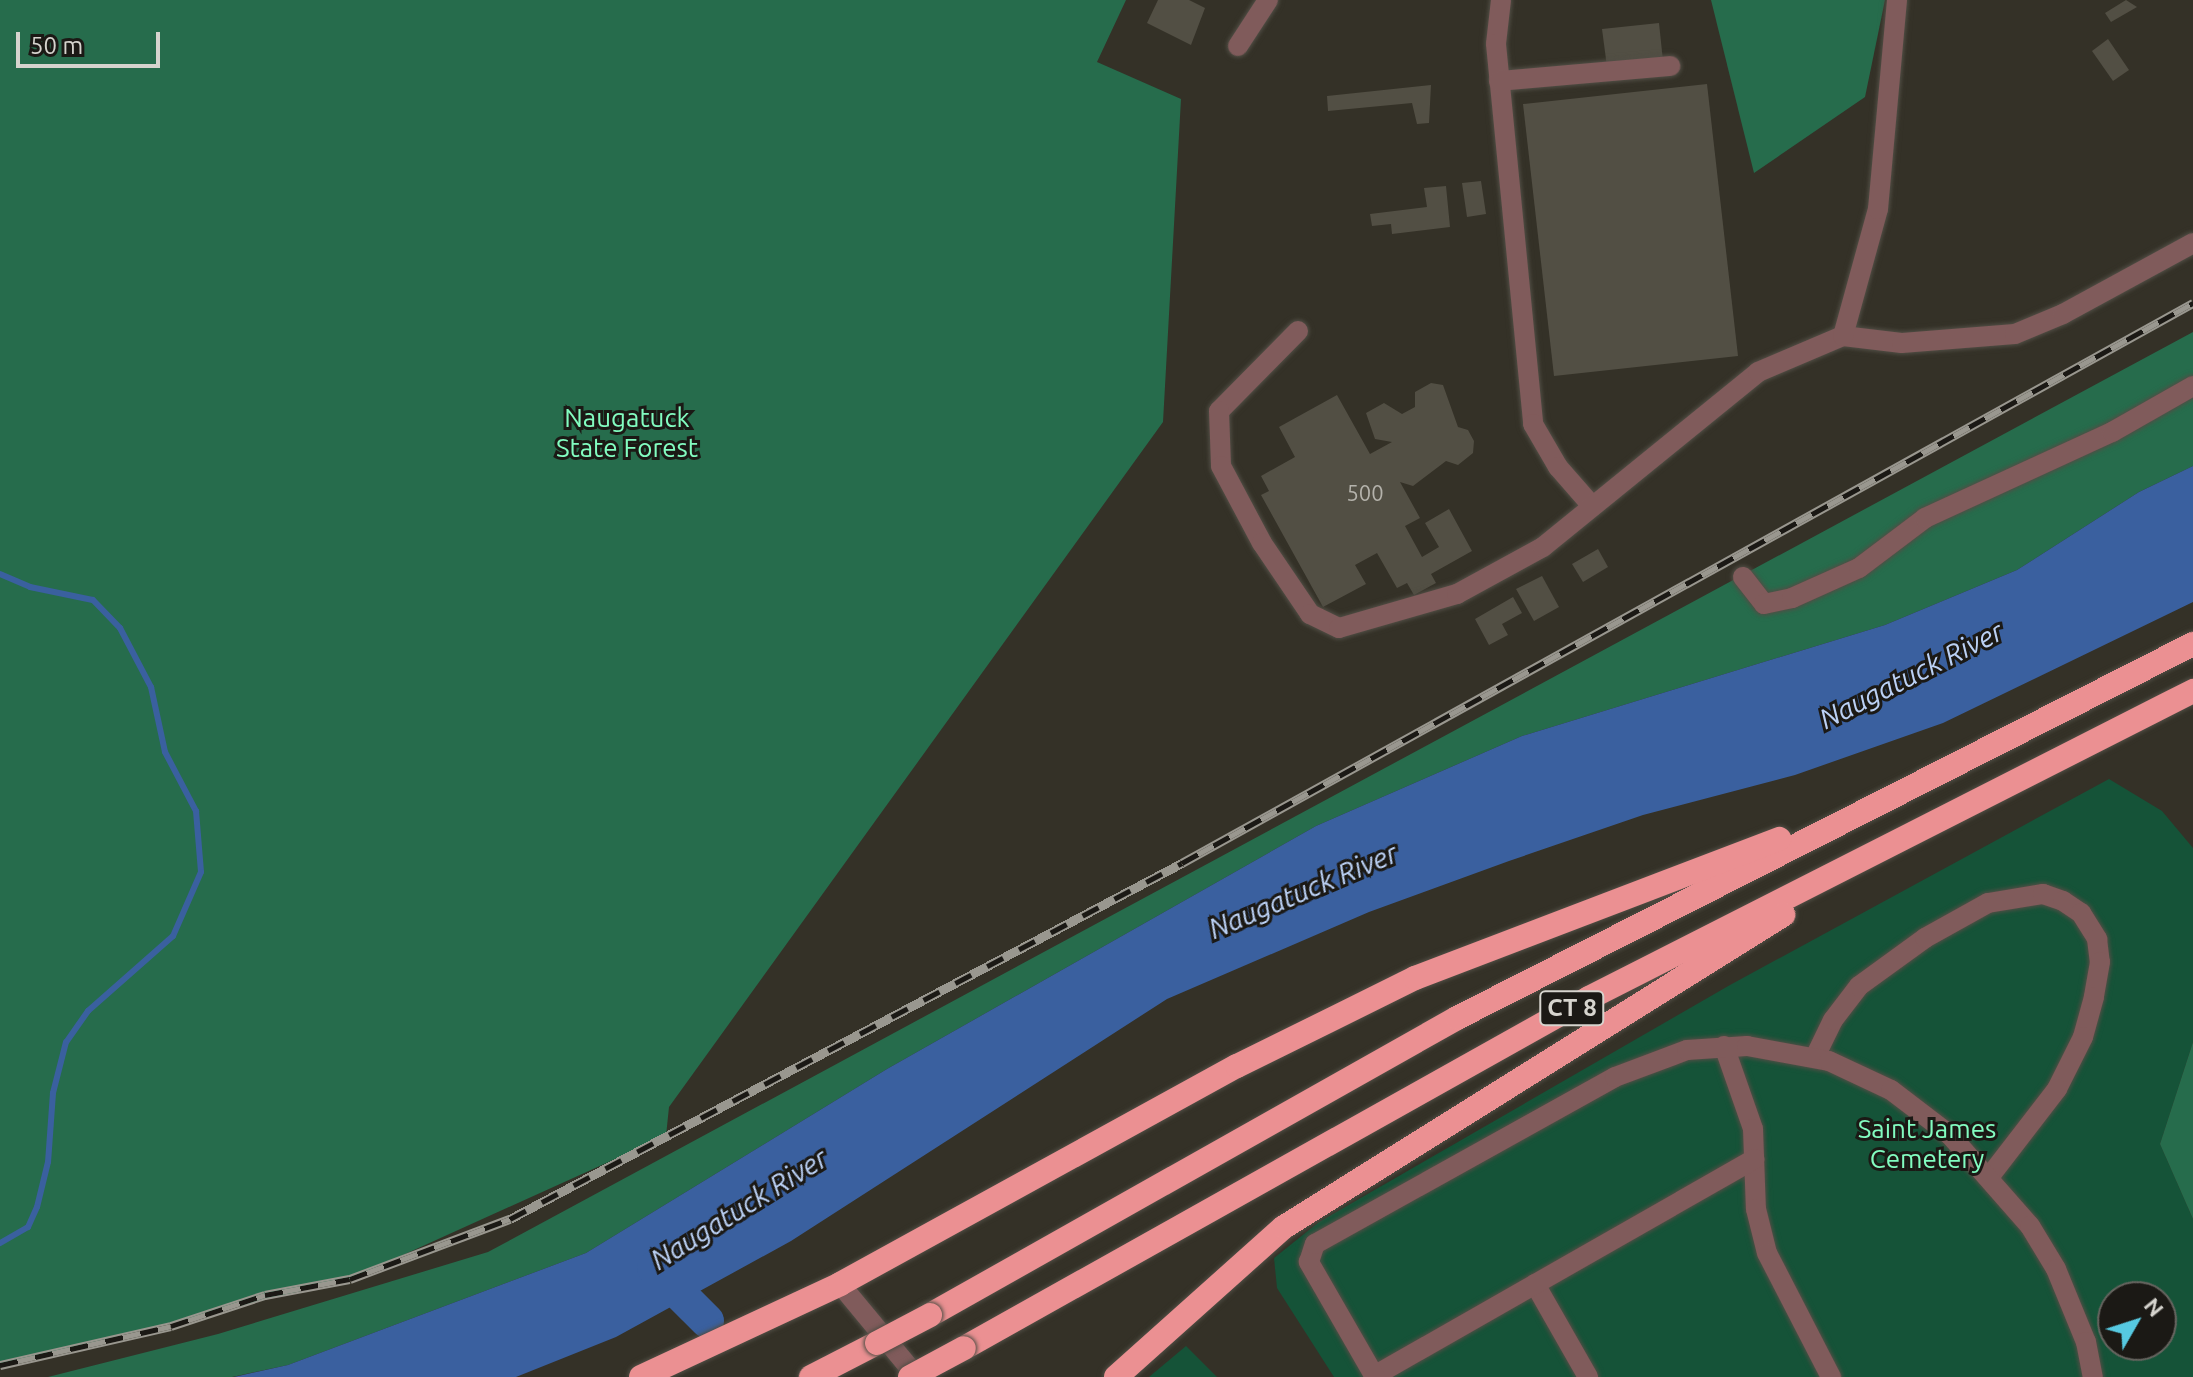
<!DOCTYPE html>
<style>
body{margin:0}
#map{position:relative;width:2193px;height:1377px;overflow:hidden;background:#343127;font-family:Ubuntu,sans-serif}
div>[style]{position:absolute}
[style*='--x']{left:calc(var(--x)*1px);top:calc(var(--y)*1px);width:calc(var(--w)*1px);rotate:calc(var(--a)*1deg)}
.green>*{inset:0;background:#155338}
.forest>*{inset:0;background:#266c4c}
.water>*{inset:0;background:#3a609f}
.stream>*{height:6px;margin:-3px;padding:0 3px;transform-origin:3px;border-radius:3px;background:#3a609f}
.river>*{height:34px;margin:-17px;padding:0 17px;transform-origin:17px;border-radius:17px;background:#3a609f}
.building>*{inset:0;background:#524f44}
.roads{filter:drop-shadow(0 0 2px #514e45) drop-shadow(0 0 2px #514e45)}
.minor>*{height:20px;margin:-10px;padding:0 10px;transform-origin:10px;border-radius:10px;background:#805b5b}
.highway>*{height:24px;margin:-12px;padding:0 12px;transform-origin:12px;border-radius:12px;background:#eb9092}
.rail>*{height:9px;margin-top:-4.5px;transform-origin:0;background:repeating-linear-gradient(90deg,#1b1915 0 18px,#99978f 0 36px);box-sizing:border-box;border-block:2px solid #99978f}
.bridges{filter:drop-shadow(0 0 2px #514e45) drop-shadow(0 0 2px #514e45)}
.highway-bridge>*{height:24px;margin:-12px;padding:0 12px;transform-origin:12px;border-radius:12px;background:#eb9092}
span{translate:-50% -50%;white-space:nowrap;text-align:center;line-height:1.15;-webkit-text-stroke:6px #1b1915;paint-order:stroke}
.number-label{font-size:22px;color:#b5b3ac}
.number-label span{-webkit-text-stroke-width:0}
.shield-label span{padding:2px 6px;background:#1b1915;border:2px solid;border-radius:6px;-webkit-text-stroke-width:0}
.shield-label{font-size:24px;color:#d6d4ce;font-weight:700}
.park-label{font-size:26px;color:#82fcc0}
.water-label{font-size:28px;color:#bbd1f5;font-style:italic}
.north{position:absolute;left:2097px;top:1281px;width:80px;height:80px;box-sizing:border-box;background:#1b1915;border:2px solid #66645f;border-radius:50%;rotate:51deg;font-size:22px;font-weight:700;line-height:32px;text-align:center;color:#d6d4ce}
.north::after{content:'';display:block;margin:auto;width:28px;height:36px;background:#56c9e1;clip-path:polygon(50% 0,100% 100%,50% 72%,0 100%)}
.scale{position:absolute;left:16px;top:32px;width:144px;height:36px;box-sizing:border-box;border:4px solid #d6d4ce;border-top:0;padding-left:10px;font-size:24px;line-height:28px;white-space:nowrap;color:#d6d4ce;-webkit-text-stroke:6px #1b1915;paint-order:stroke}
</style>
<div id="map">
<div class="green">
<div style="clip-path:polygon(evenodd,2109px 779px,2162px 811px,2193px 848px,2193px 1042px,2160px 1144px,2193px 1219px,2193px 1377px,1334px 1377px,1277px 1288px,1274px 1258px,1319px 1222px,1730px 985px,2109px 779px,2113px 1297px,2161px 1297px,2161px 1345px,2113px 1345px,2113px 1297px)"></div>
<div style="clip-path:polygon(1186px 1346px,1217px 1377px,1149px 1377px)"></div>
</div>
<div class="forest">
<div style="clip-path:polygon(0 0,1126px 0,1097px 62px,1181px 99px,1163px 422px,669px 1107px,666px 1136px,350px 1279px,0 1365px)"></div>
<div style="clip-path:polygon(1711px 0,1885px 0,1865px 97px,1754px 173px)"></div>
<div style="clip-path:polygon(2193px 332px,2193px 466px,2139px 492px,2017px 570px,1885px 625px,1522px 736px,1316px 826px,887px 1069px,586px 1253px,288px 1365px,232px 1377px,48px 1377px,218px 1334px,488px 1252px)"></div>
<div style="clip-path:polygon(2193px 1042px,2193px 1219px,2160px 1144px)"></div>
</div>
<div class="water">
<div style="clip-path:polygon(2193px 466px,2193px 602px,1943px 723px,1795px 775px,1643px 815px,1509px 861px,1369px 912px,1167px 999px,791px 1241px,616px 1337px,516px 1377px,234px 1377px,288px 1365px,586px 1253px,887px 1069px,1316px 826px,1522px 736px,1885px 625px,2017px 570px,2139px 492px)"></div>
</div>
<div class="stream">
<div style="--x:0;--y:574;--w:33;--a:23"></div>
<div style="--x:30;--y:587;--w:64;--a:11.7"></div>
<div style="--x:93;--y:600;--w:39;--a:46"></div>
<div style="--x:120;--y:628;--w:67;--a:62.3"></div>
<div style="--x:151;--y:687;--w:66;--a:77.8"></div>
<div style="--x:165;--y:752;--w:67;--a:62.3"></div>
<div style="--x:196;--y:811;--w:61;--a:85.3"></div>
<div style="--x:201;--y:872;--w:70;--a:113.6"></div>
<div style="--x:173;--y:936;--w:113;--a:138.6"></div>
<div style="--x:88;--y:1011;--w:38;--a:125"></div>
<div style="--x:66;--y:1042;--w:53;--a:104.3"></div>
<div style="--x:53;--y:1093;--w:69;--a:94.1"></div>
<div style="--x:48;--y:1162;--w:46;--a:103.7"></div>
<div style="--x:37;--y:1207;--w:22;--a:114"></div>
<div style="--x:28;--y:1227;--w:32;--a:150"></div>
</div>
<div class="river">
<div style="--x:654;--y:1268;--w:75;--a:45"></div>
</div>
<div class="building">
<div style="clip-path:polygon(1158px 0,1189px 0,1205px 8px,1191px 45px,1147px 23px)"></div>
<div style="clip-path:polygon(2126px 0,2137px 7px,2111px 22px,2105px 13px)"></div>
<div style="clip-path:polygon(1659px 23px,1663px 61px,1607px 67px,1602px 29px)"></div>
<div style="clip-path:polygon(2108px 39px,2129px 70px,2113px 81px,2092px 51px)"></div>
<div style="clip-path:polygon(1707px 84px,1738px 356px,1554px 376px,1523px 104px)"></div>
<div style="clip-path:polygon(1431px 85px,1429px 123px,1417px 124px,1412px 103px,1328px 111px,1327px 96px)"></div>
<div style="clip-path:polygon(1481px 181px,1486px 214px,1467px 217px,1462px 183px)"></div>
<div style="clip-path:polygon(1446px 186px,1450px 227px,1392px 234px,1391px 224px,1372px 226px,1370px 214px,1427px 207px,1424px 188px)"></div>
<div style="clip-path:polygon(1431px 383px,1443px 385px,1458px 427px,1468px 430px,1474px 441px,1473px 453px,1458px 465px,1446px 461px,1413px 486px,1400px 482px,1420px 518px,1405px 526px,1422px 557px,1439px 547px,1425px 523px,1449px 509px,1472px 551px,1431px 574px,1436px 583px,1414px 595px,1407px 583px,1397px 588px,1377px 553px,1355px 565px,1366px 584px,1323px 607px,1261px 495px,1269px 491px,1261px 476px,1295px 457px,1279px 427px,1337px 395px,1370px 454px,1392px 442px,1375px 439px,1366px 413px,1384px 403px,1402px 414px,1415px 407px,1415px 392px)"></div>
<div style="clip-path:polygon(1598px 549px,1608px 567px,1583px 582px,1572px 564px)"></div>
<div style="clip-path:polygon(1542px 576px,1559px 607px,1534px 621px,1516px 589px)"></div>
<div style="clip-path:polygon(1513px 597px,1522px 613px,1502px 624px,1508px 635px,1489px 645px,1475px 619px)"></div>
</div>
<div class="roads">
<div class="minor">
<div style="--x:1501;--y:0;--w:44;--a:96.5"></div>
<div style="--x:1496;--y:44;--w:382;--a:84.4"></div>
<div style="--x:1533;--y:424;--w:50;--a:59.8"></div>
<div style="--x:1558;--y:467;--w:52;--a:48.9"></div>
<div style="--x:1238;--y:46;--w:55;--a:-56.9"></div>
<div style="--x:1499;--y:81;--w:172;--a:-5"></div>
<div style="--x:1298;--y:331;--w:112;--a:134.6"></div>
<div style="--x:1219;--y:411;--w:55;--a:87.9"></div>
<div style="--x:1221;--y:466;--w:87;--a:62"></div>
<div style="--x:1262;--y:543;--w:86;--a:55.9"></div>
<div style="--x:1310;--y:614;--w:32;--a:26"></div>
<div style="--x:1339;--y:628;--w:123;--a:-16.1"></div>
<div style="--x:1457;--y:594;--w:98;--a:-28.7"></div>
<div style="--x:1543;--y:547;--w:277;--a:-39.1"></div>
<div style="--x:1758;--y:372;--w:92;--a:-23"></div>
<div style="--x:1843;--y:336;--w:59;--a:6.8"></div>
<div style="--x:1902;--y:343;--w:113;--a:-4.6"></div>
<div style="--x:2015;--y:334;--w:52;--a:-22.6"></div>
<div style="--x:2063;--y:314;--w:148;--a:-28.6"></div>
<div style="--x:1843;--y:336;--w:132;--a:-74.6"></div>
<div style="--x:1878;--y:209;--w:210;--a:-84.8"></div>
<div style="--x:1743;--y:577;--w:34;--a:52"></div>
<div style="--x:1764;--y:604;--w:29;--a:-12"></div>
<div style="--x:1792;--y:598;--w:73;--a:-24.1"></div>
<div style="--x:1859;--y:568;--w:83;--a:-37.1"></div>
<div style="--x:1925;--y:518;--w:206;--a:-24.7"></div>
<div style="--x:2112;--y:432;--w:93;--a:-29.6"></div>
<div style="--x:1724;--y:1046;--w:88;--a:70.7"></div>
<div style="--x:1753;--y:1129;--w:80;--a:87.9"></div>
<div style="--x:1756;--y:1209;--w:45;--a:76"></div>
<div style="--x:1767;--y:1253;--w:140;--a:62.7"></div>
<div style="--x:1815;--y:1057;--w:41;--a:-64.1"></div>
<div style="--x:1833;--y:1020;--w:43;--a:-52.6"></div>
<div style="--x:1859;--y:986;--w:82;--a:-36"></div>
<div style="--x:1925;--y:938;--w:72;--a:-29.1"></div>
<div style="--x:1988;--y:903;--w:56;--a:-9.3"></div>
<div style="--x:2043;--y:894;--w:21;--a:19"></div>
<div style="--x:2063;--y:901;--w:22;--a:34"></div>
<div style="--x:2081;--y:913;--w:31;--a:58"></div>
<div style="--x:2097;--y:939;--w:23;--a:83"></div>
<div style="--x:2100;--y:962;--w:36;--a:100"></div>
<div style="--x:2094;--y:997;--w:41;--a:105.4"></div>
<div style="--x:2083;--y:1037;--w:58;--a:116.6"></div>
<div style="--x:2057;--y:1089;--w:110;--a:127.6"></div>
<div style="--x:840;--y:1284;--w:121;--a:50.4"></div>
<div style="--x:1535;--y:1284;--w:107;--a:60.3"></div>
<div style="--x:1374;--y:1376;--w:438;--a:-29.7"></div>
<div style="--x:1375;--y:1377;--w:133;--a:-119.9"></div>
<div style="--x:1309;--y:1262;--w:19;--a:-72"></div>
<div style="--x:1315;--y:1244;--w:343;--a:-29.1"></div>
<div style="--x:1615;--y:1077;--w:77;--a:-20.6"></div>
<div style="--x:1687;--y:1050;--w:60;--a:-3.8"></div>
<div style="--x:1747;--y:1046;--w:83;--a:10.4"></div>
<div style="--x:1829;--y:1061;--w:68;--a:25.1"></div>
<div style="--x:1891;--y:1090;--w:74;--a:37.3"></div>
<div style="--x:1950;--y:1135;--w:121;--a:48.7"></div>
<div style="--x:2030;--y:1226;--w:50;--a:58.8"></div>
<div style="--x:2056;--y:1269;--w:79;--a:67.7"></div>
<div style="--x:2086;--y:1342;--w:36;--a:79"></div>
</div>
<div class="highway">
<div style="--x:930;--y:1315;--w:605;--a:-29.4"></div>
<div style="--x:1457;--y:1018;--w:826;--a:-26.94"></div>
<div style="--x:964;--y:1348;--w:716;--a:-29.25"></div>
<div style="--x:1589;--y:998;--w:678;--a:-26.94"></div>
<div style="--x:641;--y:1377;--w:220;--a:-25"></div>
<div style="--x:840;--y:1284;--w:453;--a:-28.8"></div>
<div style="--x:1237;--y:1066;--w:199;--a:-26.3"></div>
<div style="--x:1415;--y:978;--w:390;--a:-20.9"></div>
<div style="--x:811;--y:1377;--w:74;--a:-27.3"></div>
<div style="--x:1116;--y:1377;--w:225;--a:-41.8"></div>
<div style="--x:1284;--y:1227;--w:589;--a:-32.02"></div>
</div>
</div>
<div class="rail">
<div style="--x:0;--y:1365;--w:175;--a:-12.8"></div>
<div style="--x:171;--y:1326;--w:99;--a:-18.3"></div>
<div style="--x:265;--y:1295;--w:86;--a:-10.7"></div>
<div style="--x:350;--y:1279;--w:171;--a:-20.6"></div>
<div style="--x:510;--y:1219;--w:760;--a:-27.91"></div>
<div style="--x:1182;--y:863;--w:1156;--a:-28.98"></div>
</div>
<div class="bridges">
<div class="highway-bridge">
<div style="--x:877;--y:1343;--w:60;--a:-27.8"></div>
<div style="--x:910;--y:1377;--w:61;--a:-28.2"></div>
</div>
</div>
<div class="number-label">
<span style="left:1365px;top:493px">500</span>
</div>
<div class="shield-label">
<span style="left:1572px;top:1008px">CT 8</span>
</div>
<div class="park-label">
<span style="left:627px;top:433px">Naugatuck<br>State Forest</span>
<span style="left:1927px;top:1144px">Saint James<br>Cemetery</span>
</div>
<div class="water-label">
<span style="left:1911px;top:675px;rotate:-27deg">Naugatuck River</span>
<span style="left:1303px;top:891px;rotate:-23deg">Naugatuck River</span>
<span style="left:739px;top:1209px;rotate:-32deg">Naugatuck River</span>
</div>
<div class="north">N</div>
<div class="scale">50 m</div>
</div>
